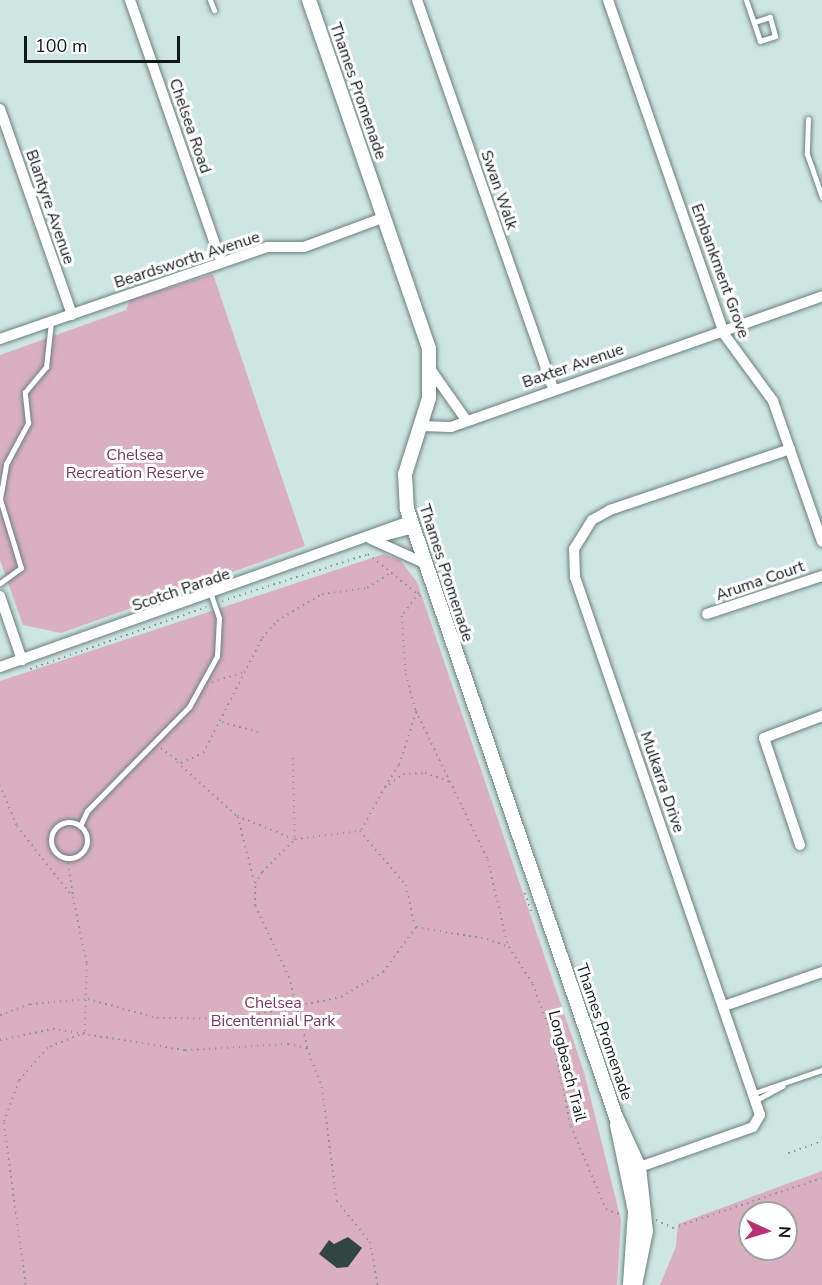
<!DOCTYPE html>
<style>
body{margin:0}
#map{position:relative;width:822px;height:1285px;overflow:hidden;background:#cee6e1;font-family:"Nunito Sans",sans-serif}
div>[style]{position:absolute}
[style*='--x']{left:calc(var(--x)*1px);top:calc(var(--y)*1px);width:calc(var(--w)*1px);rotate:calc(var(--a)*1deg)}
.green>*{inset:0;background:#dab0c0}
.building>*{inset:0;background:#314541}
.path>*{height:1.5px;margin-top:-0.75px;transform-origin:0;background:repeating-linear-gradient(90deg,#889a96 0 1.5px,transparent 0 6px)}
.roads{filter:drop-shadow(0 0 2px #697f7b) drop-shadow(0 0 2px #697f7b)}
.service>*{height:5px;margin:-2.5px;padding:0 2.5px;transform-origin:2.5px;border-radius:2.5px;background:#fff}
.service>.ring{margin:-2.5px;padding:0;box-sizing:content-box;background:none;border:5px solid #fff;border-radius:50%}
.minor>*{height:10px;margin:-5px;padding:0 5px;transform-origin:5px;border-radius:5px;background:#fff}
.secondary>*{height:14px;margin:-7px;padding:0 7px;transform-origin:7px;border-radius:7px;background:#fff}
span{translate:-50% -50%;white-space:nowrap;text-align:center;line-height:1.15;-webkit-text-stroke:6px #fff;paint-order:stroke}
.street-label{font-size:16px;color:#111918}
.park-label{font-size:16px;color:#7a3956}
.north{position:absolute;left:738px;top:1201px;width:60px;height:60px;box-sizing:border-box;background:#fff;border:2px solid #a0a3a3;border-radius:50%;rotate:94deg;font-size:16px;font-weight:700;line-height:24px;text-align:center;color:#111918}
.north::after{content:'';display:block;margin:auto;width:21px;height:27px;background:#b73175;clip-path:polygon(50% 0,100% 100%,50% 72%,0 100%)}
.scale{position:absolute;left:24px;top:36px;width:156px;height:27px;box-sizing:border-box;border:3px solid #111918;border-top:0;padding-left:8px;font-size:18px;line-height:21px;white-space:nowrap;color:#111918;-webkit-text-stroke:4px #fff;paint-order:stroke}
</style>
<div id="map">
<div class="green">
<div style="clip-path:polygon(213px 274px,305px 546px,61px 633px,23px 625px,0 560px,0 355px,126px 310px,130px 300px)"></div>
<div style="clip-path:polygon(384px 554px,400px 560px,417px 582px,584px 1072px,621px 1220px,617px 1285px,0 1285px,0 681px)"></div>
<div style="clip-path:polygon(evenodd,822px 1171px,822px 1285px,660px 1285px,676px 1246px,678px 1224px,822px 1171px,750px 1213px,786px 1213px,786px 1249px,750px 1249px,750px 1213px)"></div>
</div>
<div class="building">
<div style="clip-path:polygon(348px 1237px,362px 1248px,348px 1267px,337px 1268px,319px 1254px,329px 1240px,334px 1244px)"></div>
</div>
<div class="path">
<div style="--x:419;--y:593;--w:29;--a:126"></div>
<div style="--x:402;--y:616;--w:58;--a:86.1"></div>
<div style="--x:406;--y:674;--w:38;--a:75"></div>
<div style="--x:416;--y:711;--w:165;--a:64.2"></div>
<div style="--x:488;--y:860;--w:88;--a:76.9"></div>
<div style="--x:222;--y:601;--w:153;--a:-17.8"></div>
<div style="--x:368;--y:554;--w:72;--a:38.8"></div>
<div style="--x:30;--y:669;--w:187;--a:-19.4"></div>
<div style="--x:212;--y:682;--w:34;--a:-17"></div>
<div style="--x:222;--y:722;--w:41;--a:15.8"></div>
<div style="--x:161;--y:748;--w:25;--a:37"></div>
<div style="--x:181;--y:763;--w:24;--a:-24"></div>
<div style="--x:203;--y:753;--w:129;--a:-62.8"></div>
<div style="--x:262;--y:638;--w:23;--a:-49"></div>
<div style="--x:277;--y:621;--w:52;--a:-31"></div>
<div style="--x:322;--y:594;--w:45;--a:-7.6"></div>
<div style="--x:367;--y:588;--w:27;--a:-33"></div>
<div style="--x:293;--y:758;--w:81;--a:88.6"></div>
<div style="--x:177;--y:762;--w:81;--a:42"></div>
<div style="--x:237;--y:816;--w:61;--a:22"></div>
<div style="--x:0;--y:785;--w:44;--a:67.5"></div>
<div style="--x:17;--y:826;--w:90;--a:51.7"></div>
<div style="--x:73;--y:897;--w:68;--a:78.2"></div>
<div style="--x:87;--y:964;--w:69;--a:91.7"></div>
<div style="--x:85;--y:1033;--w:40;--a:158"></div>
<div style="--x:48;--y:1048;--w:44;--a:131.3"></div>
<div style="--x:19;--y:1081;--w:45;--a:109.7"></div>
<div style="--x:4;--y:1123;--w:163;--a:82.3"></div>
<div style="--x:385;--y:787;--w:26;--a:-58"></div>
<div style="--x:399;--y:765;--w:56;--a:-72.2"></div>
<div style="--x:238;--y:817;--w:69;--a:75.8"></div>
<div style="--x:361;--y:830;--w:48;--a:-61.3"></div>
<div style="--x:384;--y:788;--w:24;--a:-36"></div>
<div style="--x:403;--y:774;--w:22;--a:-3"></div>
<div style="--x:425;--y:773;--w:28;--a:19"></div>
<div style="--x:67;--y:857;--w:38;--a:81"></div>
<div style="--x:525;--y:893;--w:24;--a:71"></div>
<div style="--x:0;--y:1015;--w:32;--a:-20"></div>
<div style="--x:30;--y:1004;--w:58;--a:-4.9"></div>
<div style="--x:88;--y:999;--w:72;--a:15.4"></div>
<div style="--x:157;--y:1018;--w:78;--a:0.7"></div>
<div style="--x:235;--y:1019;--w:108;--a:-11.7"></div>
<div style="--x:341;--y:997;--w:49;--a:-30.8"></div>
<div style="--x:383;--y:972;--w:56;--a:-53.7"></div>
<div style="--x:416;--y:927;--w:72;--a:9.6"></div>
<div style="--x:487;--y:939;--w:23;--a:20"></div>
<div style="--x:509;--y:947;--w:44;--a:57"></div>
<div style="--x:533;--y:984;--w:55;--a:69.9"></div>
<div style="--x:552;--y:1036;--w:92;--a:78.1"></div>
<div style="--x:571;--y:1126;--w:90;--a:67.1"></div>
<div style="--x:606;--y:1209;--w:17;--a:21"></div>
<div style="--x:0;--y:1040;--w:54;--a:-11.7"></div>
<div style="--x:53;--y:1029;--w:134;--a:9"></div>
<div style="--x:185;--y:1050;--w:103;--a:-3.3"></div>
<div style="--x:288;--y:1044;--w:19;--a:12"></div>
<div style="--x:307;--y:1048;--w:42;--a:69"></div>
<div style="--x:322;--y:1087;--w:115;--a:82.5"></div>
<div style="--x:337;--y:1201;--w:53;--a:51.2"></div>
<div style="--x:370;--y:1242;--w:44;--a:79.5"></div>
<div style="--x:307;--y:1048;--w:72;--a:-104.4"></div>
<div style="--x:289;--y:978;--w:80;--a:-115.3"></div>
<div style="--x:255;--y:906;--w:22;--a:-90"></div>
<div style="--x:255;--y:884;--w:14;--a:-60"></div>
<div style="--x:262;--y:872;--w:47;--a:-45"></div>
<div style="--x:295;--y:839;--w:65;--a:-7"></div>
<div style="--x:360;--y:831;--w:71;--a:49.6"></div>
<div style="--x:406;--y:885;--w:42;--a:77.6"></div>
<div style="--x:788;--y:1153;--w:36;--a:-19"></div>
<div style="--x:656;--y:1220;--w:19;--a:25"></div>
<div style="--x:673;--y:1228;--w:157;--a:-18.6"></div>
</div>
<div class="roads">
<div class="service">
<div style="--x:210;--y:0;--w:11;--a:68"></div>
<div style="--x:746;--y:0;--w:43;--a:71.1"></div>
<div style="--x:760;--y:41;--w:16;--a:-18"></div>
<div style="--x:775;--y:36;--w:20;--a:-105"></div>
<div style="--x:770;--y:17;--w:16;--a:162"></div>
<div style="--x:808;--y:119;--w:35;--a:92"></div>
<div style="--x:807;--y:154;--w:46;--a:70.8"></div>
<div style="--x:0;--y:583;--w:26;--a:-36"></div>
<div style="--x:21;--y:568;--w:72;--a:-106.9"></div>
<div style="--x:0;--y:499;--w:36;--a:-80"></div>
<div style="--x:6;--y:464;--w:47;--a:-61.8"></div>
<div style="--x:28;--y:423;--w:31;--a:-96"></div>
<div style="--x:25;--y:392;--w:33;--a:-50"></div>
<div style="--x:46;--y:367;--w:45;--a:-83.7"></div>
<div class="ring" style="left:51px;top:822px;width:31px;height:31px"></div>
<div style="--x:80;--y:826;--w:17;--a:-65"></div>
<div style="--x:87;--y:811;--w:146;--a:-45.6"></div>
<div style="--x:189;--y:707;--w:58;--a:-61.2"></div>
<div style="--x:217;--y:656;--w:38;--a:-87"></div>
<div style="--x:219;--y:618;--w:24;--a:-109"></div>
<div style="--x:754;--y:1093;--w:72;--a:-18.7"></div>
<div style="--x:756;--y:1100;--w:30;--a:-28"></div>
</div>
<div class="minor">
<div style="--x:130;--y:0;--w:277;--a:70.8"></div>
<div style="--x:417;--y:0;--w:412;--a:70.7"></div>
<div style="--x:608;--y:0;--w:354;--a:70.8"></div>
<div style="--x:724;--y:334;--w:83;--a:53.8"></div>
<div style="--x:773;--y:401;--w:149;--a:70.8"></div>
<div style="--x:0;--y:109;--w:218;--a:70.7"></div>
<div style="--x:0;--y:339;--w:282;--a:-19"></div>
<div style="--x:267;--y:247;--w:37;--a:0"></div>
<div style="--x:304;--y:247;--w:86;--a:-20.3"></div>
<div style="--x:431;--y:370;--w:61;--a:55"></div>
<div style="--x:421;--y:426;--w:30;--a:2"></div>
<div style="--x:451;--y:427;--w:393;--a:-19.4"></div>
<div style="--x:380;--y:537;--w:34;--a:-15"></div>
<div style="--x:371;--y:539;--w:60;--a:24.4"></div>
<div style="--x:0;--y:596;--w:68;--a:71"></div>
<div style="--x:707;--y:614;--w:121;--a:-18.3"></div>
<div style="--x:0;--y:667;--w:436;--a:-19.6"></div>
<div style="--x:800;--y:845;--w:113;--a:-108.6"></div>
<div style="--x:764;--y:738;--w:62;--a:-20.8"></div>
<div style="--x:724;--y:1006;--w:104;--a:-19.1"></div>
<div style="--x:634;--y:1169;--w:126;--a:-19.4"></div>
<div style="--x:753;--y:1127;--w:14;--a:-60"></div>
<div style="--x:760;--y:1115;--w:569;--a:-108.98"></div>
<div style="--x:575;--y:577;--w:28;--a:-92"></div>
<div style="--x:574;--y:549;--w:34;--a:-58"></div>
<div style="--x:592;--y:520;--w:21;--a:-29"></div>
<div style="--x:610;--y:510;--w:190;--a:-18.7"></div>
</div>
<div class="secondary">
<div style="--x:309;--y:0;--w:368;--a:71"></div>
<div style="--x:429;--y:348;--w:50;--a:90"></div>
<div style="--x:429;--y:398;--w:80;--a:107.5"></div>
<div style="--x:405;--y:474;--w:35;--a:87"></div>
<div style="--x:407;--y:509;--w:643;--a:71.03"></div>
<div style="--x:616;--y:1117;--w:55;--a:65.3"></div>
<div style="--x:639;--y:1167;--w:64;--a:83.8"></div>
<div style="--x:646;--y:1231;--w:55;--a:101.5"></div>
<div style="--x:617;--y:1125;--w:88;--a:78.2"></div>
<div style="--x:635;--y:1211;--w:74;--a:93.9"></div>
</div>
</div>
<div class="street-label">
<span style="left:358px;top:91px;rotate:71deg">Thames Promenade</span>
<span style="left:190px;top:126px;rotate:71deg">Chelsea Road</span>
<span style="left:499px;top:190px;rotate:71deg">Swan Walk</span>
<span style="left:50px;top:207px;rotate:71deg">Blantyre Avenue</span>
<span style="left:187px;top:260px;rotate:-18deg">Beardsworth Avenue</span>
<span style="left:720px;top:271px;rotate:70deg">Embankment Grove</span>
<span style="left:573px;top:366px;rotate:-19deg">Baxter Avenue</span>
<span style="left:446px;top:573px;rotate:72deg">Thames Promenade</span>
<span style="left:760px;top:581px;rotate:-19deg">Aruma Court</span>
<span style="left:181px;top:590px;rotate:-19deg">Scotch Parade</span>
<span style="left:662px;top:782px;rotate:71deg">Mulkarra Drive</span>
<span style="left:604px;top:1032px;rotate:71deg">Thames Promenade</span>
<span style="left:567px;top:1066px;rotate:76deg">Longbeach Trail</span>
</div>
<div class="park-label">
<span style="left:135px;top:464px">Chelsea<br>Recreation Reserve</span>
<span style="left:273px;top:1012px">Chelsea<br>Bicentennial Park</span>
</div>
<div class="north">N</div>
<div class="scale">100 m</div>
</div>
